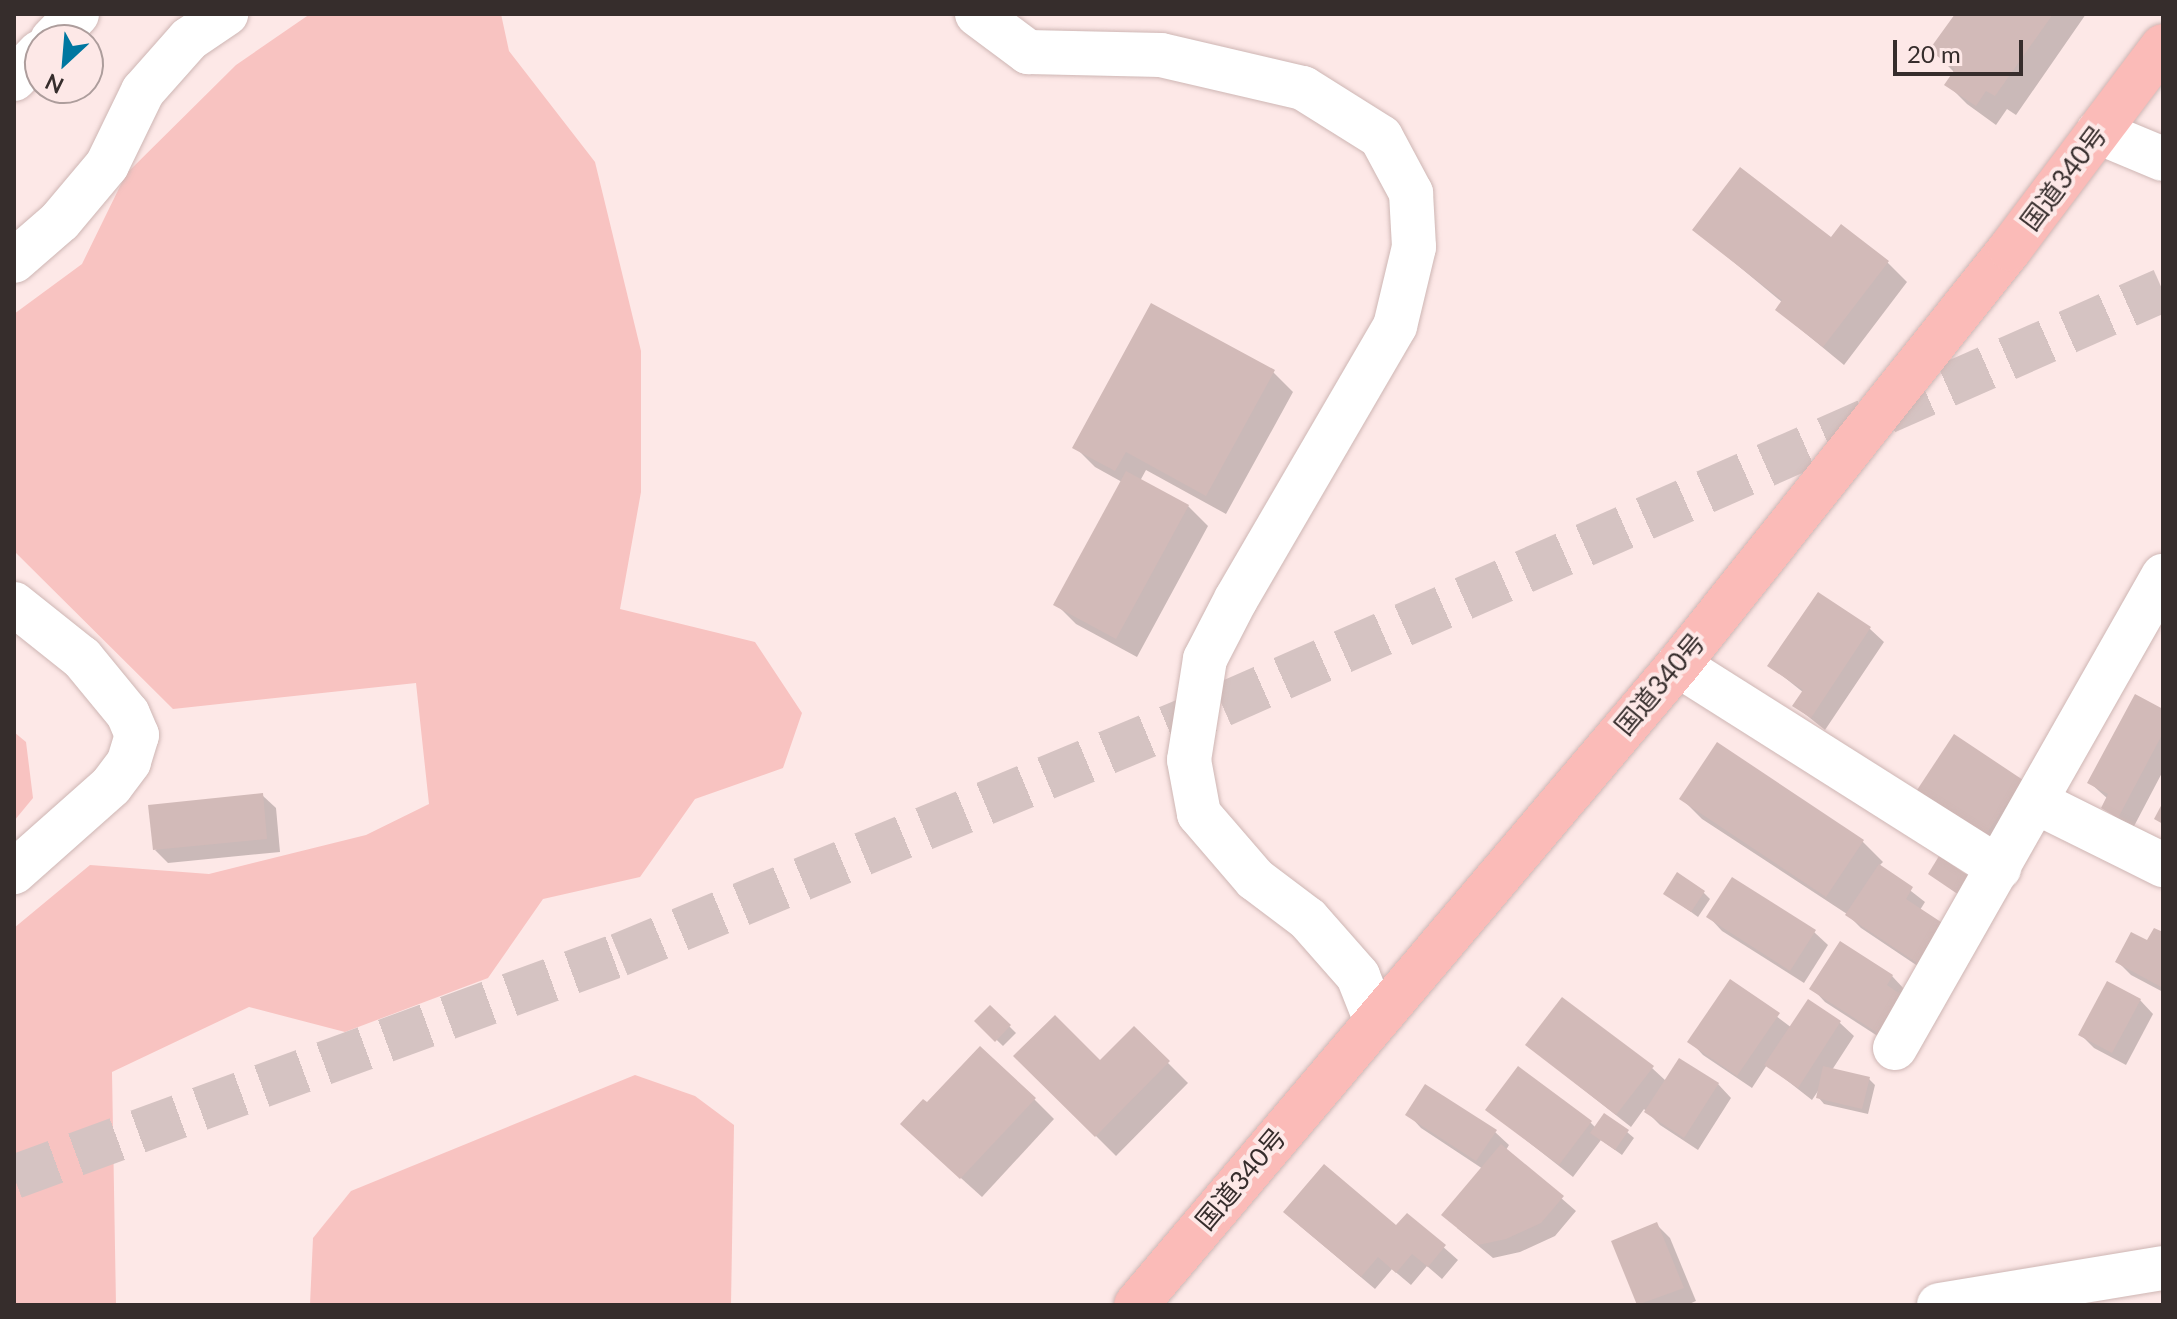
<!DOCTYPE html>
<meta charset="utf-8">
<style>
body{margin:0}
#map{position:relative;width:2177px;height:1319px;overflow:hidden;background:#fde8e7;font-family:Lato,"Noto Sans JP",sans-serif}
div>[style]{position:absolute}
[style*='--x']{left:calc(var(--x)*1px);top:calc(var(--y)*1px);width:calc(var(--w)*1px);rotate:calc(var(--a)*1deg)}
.green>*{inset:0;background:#f8c3c1}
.shadow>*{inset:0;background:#0003}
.building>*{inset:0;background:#d2bab8}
.highway-tunnel>*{height:44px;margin-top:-22px;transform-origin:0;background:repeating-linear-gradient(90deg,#d5c3c2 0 44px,transparent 0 66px)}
.roads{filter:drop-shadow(0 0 2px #ceb6b4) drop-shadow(0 0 2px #ceb6b4)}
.minor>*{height:44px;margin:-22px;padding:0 22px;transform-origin:22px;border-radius:22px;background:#fff}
.highway>*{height:44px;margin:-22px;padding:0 22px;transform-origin:22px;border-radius:22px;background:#fbbbb8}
span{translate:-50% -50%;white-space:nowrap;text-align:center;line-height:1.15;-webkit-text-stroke:8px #fde8e7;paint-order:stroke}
.street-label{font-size:26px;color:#362d2c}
.frame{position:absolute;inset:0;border:16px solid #362d2c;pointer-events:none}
.north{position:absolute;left:24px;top:24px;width:80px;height:80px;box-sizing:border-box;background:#fde8e7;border:2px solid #ad9d9c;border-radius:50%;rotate:206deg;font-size:22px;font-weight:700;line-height:32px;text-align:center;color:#362d2c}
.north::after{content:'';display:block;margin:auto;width:28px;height:36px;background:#0077a0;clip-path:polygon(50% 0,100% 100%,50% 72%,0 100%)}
.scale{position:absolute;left:1893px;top:40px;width:130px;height:36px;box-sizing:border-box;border:4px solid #362d2c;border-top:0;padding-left:10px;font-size:24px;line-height:28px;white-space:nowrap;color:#362d2c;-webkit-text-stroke:6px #fde8e7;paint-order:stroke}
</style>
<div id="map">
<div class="green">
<div style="clip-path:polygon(310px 14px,501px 14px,509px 51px,595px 162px,641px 351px,641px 492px,620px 609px,755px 642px,802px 713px,783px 768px,695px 799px,640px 877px,543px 899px,488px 978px,345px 1032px,249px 1007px,112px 1072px,116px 1305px,14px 1305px,14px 928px,90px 865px,209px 874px,366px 835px,429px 804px,416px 683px,173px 709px,14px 551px,14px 314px,82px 264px,126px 174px,236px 65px)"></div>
<div style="clip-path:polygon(14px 732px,26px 742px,33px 798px,14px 821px)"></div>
<div style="clip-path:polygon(635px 1075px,695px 1096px,734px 1125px,731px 1305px,310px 1305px,313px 1238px,351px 1191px)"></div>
</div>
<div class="shadow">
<div style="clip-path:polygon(1957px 14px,2086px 14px,2016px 115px,2007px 109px,1996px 125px,1967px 104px,1947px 84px,1955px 73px,1932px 50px)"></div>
<div style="clip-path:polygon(1695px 230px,1831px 240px,1887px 262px,1907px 282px,1844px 365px,1777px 310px,1783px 303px)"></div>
<div style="clip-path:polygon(1273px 372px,1293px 392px,1226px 514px,1146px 470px,1140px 481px,1188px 506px,1208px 526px,1137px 657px,1076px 624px,1056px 604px,1122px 482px,1095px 467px,1075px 447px)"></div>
<div style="clip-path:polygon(1819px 594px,1870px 629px,1884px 642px,1825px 730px,1795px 706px,1804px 693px,1770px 666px)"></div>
<div style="clip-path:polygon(2163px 711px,2163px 771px,2132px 830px,2103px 807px,2108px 799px,2090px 783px)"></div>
<div style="clip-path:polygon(2022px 781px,1999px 848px,1933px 803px)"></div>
<div style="clip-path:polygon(262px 795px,276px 808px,280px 852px,168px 863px,155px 850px)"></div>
<div style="clip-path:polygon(1682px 799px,1863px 842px,1883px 862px,1879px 866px,1925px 902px,1920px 910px,1934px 977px,1861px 928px,1847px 914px,1702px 819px)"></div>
<div style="clip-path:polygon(1703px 892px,1710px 899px,1698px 917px,1666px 894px)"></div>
<div style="clip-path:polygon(1709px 917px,1814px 932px,1828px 945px,1804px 983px,1722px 931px)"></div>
<div style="clip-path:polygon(2163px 935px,2163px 992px,2131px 975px,2117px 961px)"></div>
<div style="clip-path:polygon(1892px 976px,1905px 990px,1893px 1046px,1825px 1002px,1812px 988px)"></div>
<div style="clip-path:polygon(1731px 982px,1792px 1028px,1808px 1002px,1840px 1023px,1854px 1036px,1832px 1070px,1869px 1079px,1875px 1085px,1868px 1114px,1824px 1104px,1818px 1097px,1820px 1088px,1812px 1100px,1767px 1065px,1752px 1088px,1703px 1055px,1690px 1041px)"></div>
<div style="clip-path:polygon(2140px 1000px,2153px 1014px,2126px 1065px,2094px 1048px,2081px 1035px)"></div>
<div style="clip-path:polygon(990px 1007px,1016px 1033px,1003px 1046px,977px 1021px)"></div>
<div style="clip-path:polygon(1134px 1029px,1188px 1083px,1116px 1156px,1016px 1056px,1100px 1062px)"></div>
<div style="clip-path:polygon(1527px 1045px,1652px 1068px,1666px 1081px,1718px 1084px,1731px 1098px,1698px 1150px,1660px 1125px,1644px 1109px,1631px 1127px)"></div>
<div style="clip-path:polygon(1034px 1099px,1054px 1119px,982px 1197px,922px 1143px,928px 1105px)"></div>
<div style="clip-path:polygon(1488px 1110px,1591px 1123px,1596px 1128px,1627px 1132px,1634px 1138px,1622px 1155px,1601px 1140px,1573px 1177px)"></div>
<div style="clip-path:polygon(1408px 1114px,1495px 1132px,1509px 1145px,1506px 1150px,1576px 1211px,1555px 1236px,1520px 1252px,1493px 1258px,1457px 1228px,1483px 1169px,1421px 1128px)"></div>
<div style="clip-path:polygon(1407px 1215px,1458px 1260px,1442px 1279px,1427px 1266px,1411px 1285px,1392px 1269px,1375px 1289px,1299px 1225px,1396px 1228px)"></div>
<div style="clip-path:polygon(1657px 1225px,1670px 1238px,1696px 1301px,1687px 1305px,1639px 1305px,1614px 1242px)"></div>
</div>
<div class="building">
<div style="clip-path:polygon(1955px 14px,2053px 14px,1995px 96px,1986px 91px,1976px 106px,1944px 85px,1955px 69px,1929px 50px)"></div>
<div style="clip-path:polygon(1740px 167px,1831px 237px,1841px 224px,1889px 261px,1823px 347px,1775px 310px,1782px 300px,1692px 230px)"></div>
<div style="clip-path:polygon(1151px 303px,1275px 370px,1206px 496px,1126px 452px,1115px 471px,1072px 448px)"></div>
<div style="clip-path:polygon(1126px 471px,1189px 505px,1116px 639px,1053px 605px)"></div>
<div style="clip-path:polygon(1818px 592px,1871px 627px,1811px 718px,1792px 706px,1803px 690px,1767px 666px)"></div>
<div style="clip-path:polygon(2135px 694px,2163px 709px,2163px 733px,2118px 818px,2101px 808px,2108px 794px,2087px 783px)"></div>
<div style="clip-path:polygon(1954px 734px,2023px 780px,1985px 836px,1917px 790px)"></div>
<div style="clip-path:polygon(1717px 742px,1864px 840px,1826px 897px,1679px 799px)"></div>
<div style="clip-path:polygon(263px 793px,267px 839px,153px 850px,148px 805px)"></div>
<div style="clip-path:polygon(2163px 802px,2163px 824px,2154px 819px)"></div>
<div style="clip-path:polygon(1939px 856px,1973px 879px,1962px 897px,1928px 874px)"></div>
<div style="clip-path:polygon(1879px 864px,1913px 887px,1906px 899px,1947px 926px,1920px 965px,1845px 915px)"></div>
<div style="clip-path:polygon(1677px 872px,1705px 891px,1691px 912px,1663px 894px)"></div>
<div style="clip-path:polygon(1732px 877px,1816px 930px,1790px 971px,1706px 917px)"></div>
<div style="clip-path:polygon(2154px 928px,2163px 932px,2163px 988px,2115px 962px,2131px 932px,2147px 940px)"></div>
<div style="clip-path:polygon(1840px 941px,1893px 975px,1887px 985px,1903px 996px,1879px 1034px,1809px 989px)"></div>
<div style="clip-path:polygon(1730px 979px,1780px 1013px,1737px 1076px,1687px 1042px)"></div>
<div style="clip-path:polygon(2107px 981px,2141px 999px,2112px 1053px,2078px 1035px)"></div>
<div style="clip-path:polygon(1562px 997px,1654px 1066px,1616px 1115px,1525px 1045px)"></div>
<div style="clip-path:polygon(1808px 999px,1841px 1021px,1798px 1088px,1764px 1065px)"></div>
<div style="clip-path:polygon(990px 1005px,1011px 1025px,995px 1042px,974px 1021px)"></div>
<div style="clip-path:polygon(1055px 1015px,1100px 1060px,1134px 1026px,1170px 1061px,1095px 1137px,1013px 1056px)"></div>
<div style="clip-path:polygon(980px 1046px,1036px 1098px,960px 1179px,900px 1124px,923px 1099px,927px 1102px)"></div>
<div style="clip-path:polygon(1679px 1058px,1719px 1083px,1684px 1138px,1644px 1112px)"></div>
<div style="clip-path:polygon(1518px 1066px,1592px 1121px,1559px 1165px,1485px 1110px)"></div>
<div style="clip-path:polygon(1823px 1066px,1870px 1077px,1862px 1109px,1816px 1098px)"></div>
<div style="clip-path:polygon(1425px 1084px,1497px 1130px,1476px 1161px,1405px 1115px)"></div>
<div style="clip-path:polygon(1604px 1113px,1629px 1130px,1615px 1150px,1590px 1133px)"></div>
<div style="clip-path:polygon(1501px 1144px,1564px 1196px,1541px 1223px,1506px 1239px,1478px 1245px,1441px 1215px)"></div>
<div style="clip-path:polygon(1324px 1164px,1396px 1225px,1407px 1213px,1446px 1245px,1428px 1267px,1412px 1254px,1396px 1273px,1378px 1257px,1361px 1277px,1283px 1212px)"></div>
<div style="clip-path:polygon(1657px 1222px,1684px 1288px,1637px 1305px,1611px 1241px)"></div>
</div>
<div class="highway-tunnel">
<div style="--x:14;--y:1177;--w:644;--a:-20.15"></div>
<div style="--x:619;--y:955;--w:653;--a:-22.52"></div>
<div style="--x:1222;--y:705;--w:1028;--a:-23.8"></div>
</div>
<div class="roads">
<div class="minor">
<div style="--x:977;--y:14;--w:64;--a:36.7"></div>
<div style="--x:1028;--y:52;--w:133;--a:1.3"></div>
<div style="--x:1161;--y:55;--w:146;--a:13.1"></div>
<div style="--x:1303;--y:88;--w:92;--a:32.1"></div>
<div style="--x:1381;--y:137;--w:64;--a:61.8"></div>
<div style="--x:1411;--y:193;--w:54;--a:86.8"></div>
<div style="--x:1414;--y:247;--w:81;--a:103.5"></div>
<div style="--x:1395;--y:326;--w:316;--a:120.2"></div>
<div style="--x:1236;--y:599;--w:68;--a:117.3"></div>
<div style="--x:1205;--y:659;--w:102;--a:99"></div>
<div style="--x:1189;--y:760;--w:55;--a:79.5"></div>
<div style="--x:1199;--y:814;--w:86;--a:49.3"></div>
<div style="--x:1255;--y:879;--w:66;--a:37"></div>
<div style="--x:1308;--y:919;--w:76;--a:48.7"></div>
<div style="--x:1358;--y:976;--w:46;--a:68.4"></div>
<div style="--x:52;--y:40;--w:36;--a:-46"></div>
<div style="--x:14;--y:79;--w:37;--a:-46"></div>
<div style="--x:2098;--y:132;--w:70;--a:22.6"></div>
<div style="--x:14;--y:261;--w:61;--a:-41"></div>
<div style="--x:60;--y:221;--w:73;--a:-50"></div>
<div style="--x:107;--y:165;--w:82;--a:-64.1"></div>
<div style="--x:143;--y:91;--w:69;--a:-48.5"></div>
<div style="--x:189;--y:39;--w:45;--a:-34"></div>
<div style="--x:14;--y:604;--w:87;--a:38.5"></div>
<div style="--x:82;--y:658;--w:72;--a:50.6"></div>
<div style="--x:128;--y:714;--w:23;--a:67"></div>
<div style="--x:137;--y:735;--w:28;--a:107"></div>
<div style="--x:129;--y:762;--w:30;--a:127"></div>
<div style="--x:111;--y:786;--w:130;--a:138.4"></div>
<div style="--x:1678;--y:665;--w:380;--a:32.3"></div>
<div style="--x:2038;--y:803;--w:140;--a:26.4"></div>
<div style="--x:1895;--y:1048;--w:543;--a:-60.41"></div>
<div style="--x:1939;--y:1305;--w:227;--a:-9.4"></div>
</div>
<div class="highway">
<div style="--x:1136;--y:1305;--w:839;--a:-49.74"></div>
<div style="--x:1678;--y:665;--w:532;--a:-51.41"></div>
<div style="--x:2010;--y:249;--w:254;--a:-53"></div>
</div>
</div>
<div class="street-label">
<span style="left:2064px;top:178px;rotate:-53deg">国道340号</span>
<span style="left:1660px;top:684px;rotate:-50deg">国道340号</span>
<span style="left:1241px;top:1179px;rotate:-50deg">国道340号</span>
</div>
<div class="frame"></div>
<div class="north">N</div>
<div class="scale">20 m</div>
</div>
